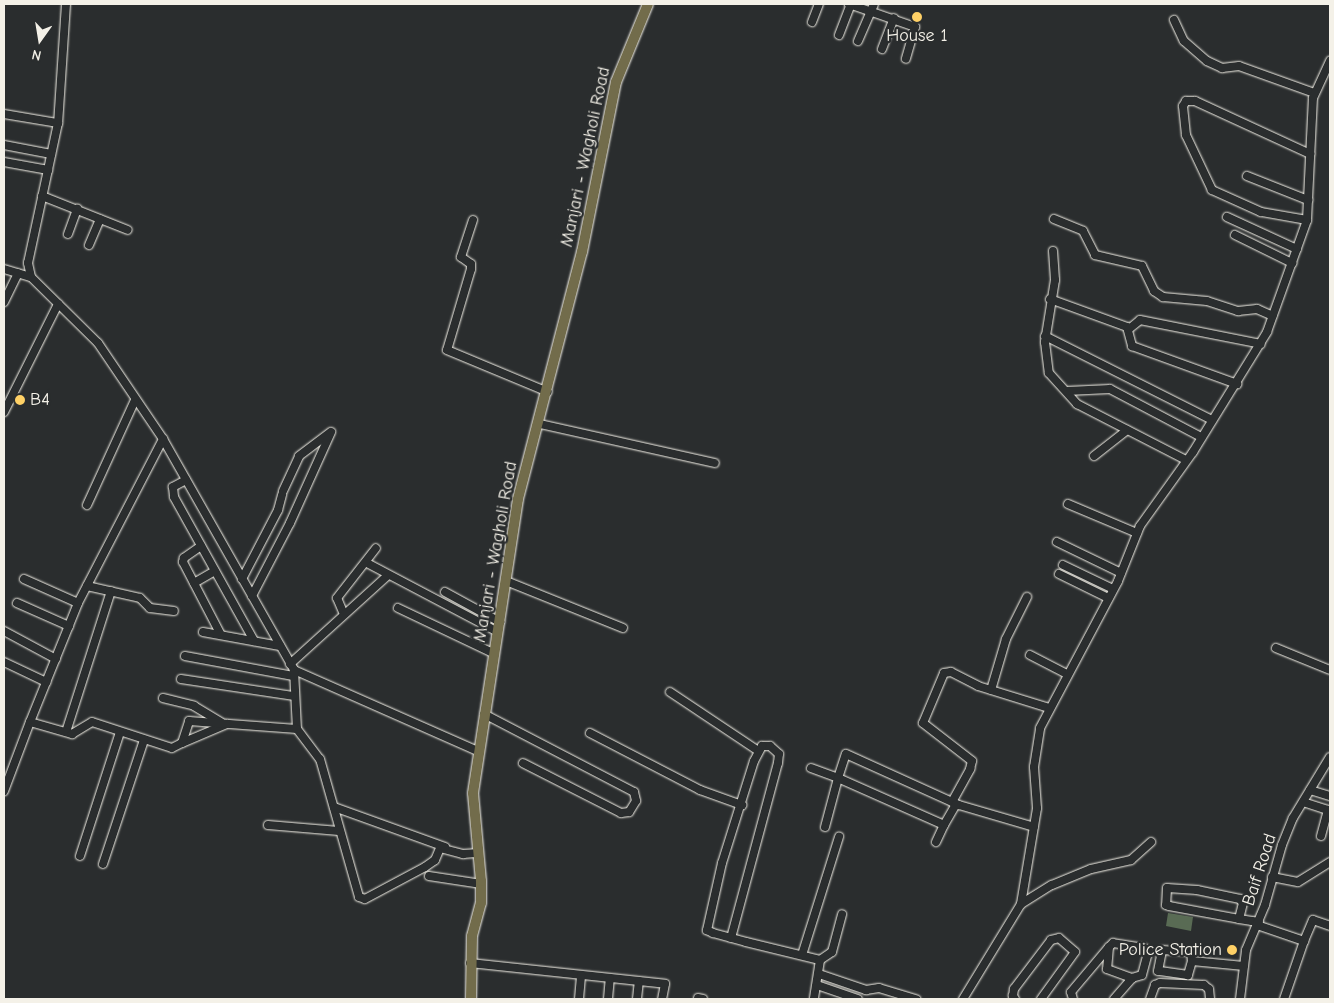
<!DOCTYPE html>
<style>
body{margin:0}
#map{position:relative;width:1334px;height:1003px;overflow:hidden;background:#2a2d2e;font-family:"Comic Neue",sans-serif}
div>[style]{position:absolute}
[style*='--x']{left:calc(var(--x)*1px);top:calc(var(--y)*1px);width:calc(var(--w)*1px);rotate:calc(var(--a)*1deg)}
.green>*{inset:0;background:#596b54}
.roads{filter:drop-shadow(0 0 1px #f4f1e8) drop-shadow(0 0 1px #f4f1e8)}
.minor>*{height:8px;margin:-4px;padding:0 4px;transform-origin:4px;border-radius:4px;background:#2a2d2e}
.major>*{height:10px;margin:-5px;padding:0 5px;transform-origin:5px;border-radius:5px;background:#726c4b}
.dots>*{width:14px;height:14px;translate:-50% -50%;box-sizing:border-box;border:2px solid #2a2d2e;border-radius:50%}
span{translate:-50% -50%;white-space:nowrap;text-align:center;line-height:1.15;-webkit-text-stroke:4.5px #2a2d2e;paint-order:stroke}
.poi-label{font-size:18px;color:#f4f1e8}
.left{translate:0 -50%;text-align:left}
.right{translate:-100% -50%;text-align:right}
.street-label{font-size:18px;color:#f4f1e8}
.frame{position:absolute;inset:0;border:5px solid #f4f1e8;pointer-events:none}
.north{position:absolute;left:15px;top:15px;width:50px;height:50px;-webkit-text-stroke:4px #2a2d2e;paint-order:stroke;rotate:193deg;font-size:14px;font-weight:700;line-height:20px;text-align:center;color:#f4f1e8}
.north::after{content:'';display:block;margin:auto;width:18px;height:22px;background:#f4f1e8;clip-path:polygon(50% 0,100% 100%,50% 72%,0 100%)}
</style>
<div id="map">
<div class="green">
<div style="clip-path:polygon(1168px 913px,1193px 917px,1191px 931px,1166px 926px)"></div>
</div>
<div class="roads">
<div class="minor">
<div style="--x:66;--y:4;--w:119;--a:93.8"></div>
<div style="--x:58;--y:123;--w:143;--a:102.1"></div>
<div style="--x:28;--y:263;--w:14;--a:78"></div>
<div style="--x:31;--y:277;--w:94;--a:44.6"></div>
<div style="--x:98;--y:343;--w:116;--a:55.9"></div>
<div style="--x:163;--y:439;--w:266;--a:60.4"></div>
<div style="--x:294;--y:670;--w:201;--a:23.8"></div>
<div style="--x:849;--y:4;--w:70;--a:19.2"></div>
<div style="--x:915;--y:27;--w:33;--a:106"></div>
<div style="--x:1174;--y:20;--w:23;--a:65"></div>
<div style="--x:1184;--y:41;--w:30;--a:41"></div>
<div style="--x:1207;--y:61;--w:17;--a:25"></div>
<div style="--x:1222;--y:68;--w:17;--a:-7"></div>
<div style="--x:1239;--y:66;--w:80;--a:19.8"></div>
<div style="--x:812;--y:22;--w:19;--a:-69"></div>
<div style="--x:839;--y:35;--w:33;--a:-69"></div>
<div style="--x:858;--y:41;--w:40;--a:-66.6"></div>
<div style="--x:882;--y:49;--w:33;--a:-69"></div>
<div style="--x:4;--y:114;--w:55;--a:9.5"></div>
<div style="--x:4;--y:145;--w:48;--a:10.8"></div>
<div style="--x:4;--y:162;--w:45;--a:10.3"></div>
<div style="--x:1247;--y:176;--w:66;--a:21.5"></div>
<div style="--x:42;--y:196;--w:92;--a:21.6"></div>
<div style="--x:1227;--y:217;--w:77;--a:24.6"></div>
<div style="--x:1054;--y:219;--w:31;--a:22"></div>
<div style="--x:1083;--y:231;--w:27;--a:63"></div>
<div style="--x:1095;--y:255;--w:48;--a:13.2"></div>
<div style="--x:1142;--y:266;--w:28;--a:64"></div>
<div style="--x:1154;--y:291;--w:11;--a:34"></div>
<div style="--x:1163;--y:297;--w:44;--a:5.2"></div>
<div style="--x:1207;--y:301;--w:33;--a:18"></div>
<div style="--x:1238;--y:311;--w:19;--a:-6"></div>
<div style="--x:1257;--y:309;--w:17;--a:24"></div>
<div style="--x:473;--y:220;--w:39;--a:108"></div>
<div style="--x:461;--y:257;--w:12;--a:35"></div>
<div style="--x:471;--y:264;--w:5;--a:90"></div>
<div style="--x:471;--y:269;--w:84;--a:106.5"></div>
<div style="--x:447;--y:350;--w:109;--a:22.6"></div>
<div style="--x:1307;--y:220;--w:47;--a:-170.1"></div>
<div style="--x:1261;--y:212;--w:54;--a:-155.8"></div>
<div style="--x:1212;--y:190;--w:61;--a:-115.3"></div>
<div style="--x:1186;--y:135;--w:29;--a:-96"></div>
<div style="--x:1183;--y:106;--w:6;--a:-59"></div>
<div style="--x:1186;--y:101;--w:9;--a:0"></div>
<div style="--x:1195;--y:101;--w:127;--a:24.7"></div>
<div style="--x:68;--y:234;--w:27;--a:-70"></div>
<div style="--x:1235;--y:235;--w:64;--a:26.2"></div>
<div style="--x:89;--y:245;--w:28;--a:-67"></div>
<div style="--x:1053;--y:251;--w:29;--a:86"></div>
<div style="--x:1055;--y:280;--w:63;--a:99.2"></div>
<div style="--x:1045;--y:342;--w:31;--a:83"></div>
<div style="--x:1049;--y:373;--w:42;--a:47.9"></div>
<div style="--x:1077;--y:404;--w:123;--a:27.2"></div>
<div style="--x:4;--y:269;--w:28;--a:17"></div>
<div style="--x:1050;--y:299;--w:82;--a:20"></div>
<div style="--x:1127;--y:327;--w:20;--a:75"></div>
<div style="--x:1132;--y:346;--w:112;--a:19.9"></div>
<div style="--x:4;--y:302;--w:32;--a:-64"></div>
<div style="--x:1129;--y:329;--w:14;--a:-39"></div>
<div style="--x:1140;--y:320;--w:123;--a:11.2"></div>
<div style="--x:1045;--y:336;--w:187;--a:26.7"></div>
<div style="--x:1067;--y:391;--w:43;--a:-2.7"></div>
<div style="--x:1110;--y:389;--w:103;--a:27.8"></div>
<div style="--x:4;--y:412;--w:121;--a:-63.4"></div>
<div style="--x:540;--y:424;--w:179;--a:12.6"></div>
<div style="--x:1094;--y:456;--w:42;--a:-38.2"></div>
<div style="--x:186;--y:480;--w:15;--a:152"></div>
<div style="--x:173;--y:487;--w:10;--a:84"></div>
<div style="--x:174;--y:497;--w:165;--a:60.9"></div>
<div style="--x:283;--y:491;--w:38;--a:-65"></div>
<div style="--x:299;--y:456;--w:39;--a:-37"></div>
<div style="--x:1068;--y:504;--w:75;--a:22.8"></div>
<div style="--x:87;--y:505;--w:115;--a:-65.4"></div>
<div style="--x:1057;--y:542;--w:71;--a:25.8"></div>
<div style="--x:201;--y:546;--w:21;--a:145"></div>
<div style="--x:184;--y:558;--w:4;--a:104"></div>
<div style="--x:183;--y:562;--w:82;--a:62.5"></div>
<div style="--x:367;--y:563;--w:148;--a:27.8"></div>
<div style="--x:1063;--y:565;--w:55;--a:25.6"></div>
<div style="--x:1059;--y:574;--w:55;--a:26.1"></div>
<div style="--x:24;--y:579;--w:59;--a:24"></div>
<div style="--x:242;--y:579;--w:78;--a:-62.4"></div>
<div style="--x:278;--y:510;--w:16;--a:-75"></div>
<div style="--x:506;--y:581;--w:126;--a:21.9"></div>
<div style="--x:194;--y:583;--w:24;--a:-30"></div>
<div style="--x:87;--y:586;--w:54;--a:12.8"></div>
<div style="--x:140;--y:598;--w:14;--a:45"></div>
<div style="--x:150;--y:608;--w:24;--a:7"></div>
<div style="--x:445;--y:592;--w:63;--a:28.6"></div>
<div style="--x:252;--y:596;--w:82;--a:-62.5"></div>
<div style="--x:290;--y:523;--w:100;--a:-65.7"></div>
<div style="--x:17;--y:603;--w:57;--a:23.9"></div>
<div style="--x:398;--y:608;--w:107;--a:25.4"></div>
<div style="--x:343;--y:612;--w:15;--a:-113"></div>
<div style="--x:337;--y:598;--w:63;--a:-52"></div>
<div style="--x:4;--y:631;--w:59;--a:28.3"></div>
<div style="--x:203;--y:632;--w:78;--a:10.3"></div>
<div style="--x:1276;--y:648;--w:58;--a:22.2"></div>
<div style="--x:1030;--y:655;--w:42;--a:27.2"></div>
<div style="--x:185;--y:656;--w:110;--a:10.5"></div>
<div style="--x:4;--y:662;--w:47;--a:25.5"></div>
<div style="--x:290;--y:664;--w:131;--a:-42.2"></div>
<div style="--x:294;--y:670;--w:59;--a:87.1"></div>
<div style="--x:297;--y:729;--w:38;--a:53"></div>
<div style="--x:320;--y:759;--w:143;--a:74.2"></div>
<div style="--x:359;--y:897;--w:6;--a:18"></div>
<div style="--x:365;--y:899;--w:68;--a:-28.1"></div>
<div style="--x:425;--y:867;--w:12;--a:-35"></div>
<div style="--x:435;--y:860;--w:13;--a:-67"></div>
<div style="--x:440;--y:848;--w:24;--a:15"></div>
<div style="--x:463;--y:854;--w:16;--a:-4"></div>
<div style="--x:181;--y:679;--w:113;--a:8.6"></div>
<div style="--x:991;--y:690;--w:53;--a:-73.6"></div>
<div style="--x:1006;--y:639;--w:47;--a:-63.4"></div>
<div style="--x:670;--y:692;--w:105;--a:33.7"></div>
<div style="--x:163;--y:698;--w:32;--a:14"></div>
<div style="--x:194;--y:706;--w:31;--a:31"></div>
<div style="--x:484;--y:714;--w:169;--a:27.5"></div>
<div style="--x:634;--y:792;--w:9;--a:77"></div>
<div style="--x:636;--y:801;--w:13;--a:122"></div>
<div style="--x:629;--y:812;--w:8;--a:173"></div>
<div style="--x:621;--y:813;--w:110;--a:-153"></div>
<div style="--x:30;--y:722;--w:128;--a:-68"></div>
<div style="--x:78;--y:603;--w:185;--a:-62.6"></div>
<div style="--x:66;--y:732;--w:148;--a:-72.3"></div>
<div style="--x:590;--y:733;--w:124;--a:27.4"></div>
<div style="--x:700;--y:790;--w:45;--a:19.7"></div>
<div style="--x:182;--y:743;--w:49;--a:-22.9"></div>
<div style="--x:811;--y:768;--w:29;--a:20"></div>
<div style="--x:838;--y:778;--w:25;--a:-72"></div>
<div style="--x:846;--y:754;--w:124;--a:24.3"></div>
<div style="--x:959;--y:805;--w:78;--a:16.3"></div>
<div style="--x:1310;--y:790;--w:21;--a:17"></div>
<div style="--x:4;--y:791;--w:74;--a:-69.4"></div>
<div style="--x:30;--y:722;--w:44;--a:15.9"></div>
<div style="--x:72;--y:734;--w:23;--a:-31"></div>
<div style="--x:92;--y:722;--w:84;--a:18"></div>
<div style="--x:172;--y:748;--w:11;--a:-27"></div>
<div style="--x:182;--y:743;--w:23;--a:-72"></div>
<div style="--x:189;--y:721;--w:108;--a:4.2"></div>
<div style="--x:952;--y:802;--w:38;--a:-61"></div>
<div style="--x:970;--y:769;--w:8;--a:-76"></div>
<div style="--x:972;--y:761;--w:62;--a:-142.2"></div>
<div style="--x:923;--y:723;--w:54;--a:-67.2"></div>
<div style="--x:944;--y:673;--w:7;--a:-8"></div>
<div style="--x:951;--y:672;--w:30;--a:27"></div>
<div style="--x:978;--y:686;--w:74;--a:17.2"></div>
<div style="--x:1303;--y:802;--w:28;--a:18"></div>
<div style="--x:334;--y:807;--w:118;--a:19.8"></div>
<div style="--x:268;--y:825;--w:71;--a:4.8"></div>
<div style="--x:825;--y:827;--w:51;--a:-75.1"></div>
<div style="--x:838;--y:778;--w:116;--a:23.9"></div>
<div style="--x:944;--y:825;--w:24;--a:-60"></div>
<div style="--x:1321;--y:836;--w:27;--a:-75"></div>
<div style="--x:936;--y:842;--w:19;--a:-65"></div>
<div style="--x:80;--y:856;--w:130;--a:-72.1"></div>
<div style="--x:103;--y:864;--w:131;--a:-71.7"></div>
<div style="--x:429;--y:876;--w:53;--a:8.7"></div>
<div style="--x:1272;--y:877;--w:26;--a:11"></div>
<div style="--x:1298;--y:882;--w:38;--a:-32"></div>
<div style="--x:1021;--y:904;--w:36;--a:-32"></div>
<div style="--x:1052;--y:885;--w:42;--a:-22.3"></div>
<div style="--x:1091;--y:869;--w:41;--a:-12.7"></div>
<div style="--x:1131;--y:860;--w:27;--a:-42"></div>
<div style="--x:1239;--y:919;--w:16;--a:-76"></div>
<div style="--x:1243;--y:903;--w:5;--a:-127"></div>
<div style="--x:1240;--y:899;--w:44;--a:-168.2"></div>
<div style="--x:1197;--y:890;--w:30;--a:-176"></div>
<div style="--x:1167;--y:888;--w:17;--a:93"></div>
<div style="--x:1166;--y:905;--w:3;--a:18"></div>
<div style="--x:1169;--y:906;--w:71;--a:10.5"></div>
<div style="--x:1239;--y:919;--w:13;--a:9"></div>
<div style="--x:1252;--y:921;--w:7;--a:8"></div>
<div style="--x:1257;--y:925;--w:50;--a:18.8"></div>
<div style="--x:1304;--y:941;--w:61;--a:109"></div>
<div style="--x:731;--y:938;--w:181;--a:-75"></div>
<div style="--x:778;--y:763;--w:9;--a:-84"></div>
<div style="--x:779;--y:754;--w:12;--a:-138"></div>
<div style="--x:770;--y:746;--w:8;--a:180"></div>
<div style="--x:762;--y:746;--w:17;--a:118"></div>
<div style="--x:754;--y:761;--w:107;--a:107.4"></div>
<div style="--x:722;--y:863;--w:69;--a:102.6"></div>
<div style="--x:707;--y:930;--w:7;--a:27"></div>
<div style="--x:713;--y:933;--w:34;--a:15"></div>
<div style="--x:746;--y:942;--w:76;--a:13.7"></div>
<div style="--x:820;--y:960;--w:39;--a:99"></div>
<div style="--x:1304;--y:941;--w:23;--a:-67"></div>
<div style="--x:1313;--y:920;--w:18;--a:19"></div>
<div style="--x:802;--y:955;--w:124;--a:-72.6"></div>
<div style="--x:820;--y:960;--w:14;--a:-34"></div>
<div style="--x:832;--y:952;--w:39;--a:-75"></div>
<div style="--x:1192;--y:961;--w:15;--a:106"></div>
<div style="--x:1188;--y:975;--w:30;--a:-172"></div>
<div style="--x:1158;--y:971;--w:21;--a:-79"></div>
<div style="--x:1162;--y:950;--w:29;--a:4"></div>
<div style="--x:1191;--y:952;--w:9;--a:84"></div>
<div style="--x:1192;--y:961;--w:52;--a:5.5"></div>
<div style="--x:470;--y:963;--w:196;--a:6.1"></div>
<div style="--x:665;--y:984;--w:15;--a:101"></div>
<div style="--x:819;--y:974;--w:50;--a:18.8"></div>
<div style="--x:866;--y:990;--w:13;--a:-9"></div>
<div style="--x:879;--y:988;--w:39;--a:17"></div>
<div style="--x:817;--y:985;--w:43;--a:18.9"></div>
<div style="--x:698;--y:998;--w:5;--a:11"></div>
<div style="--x:579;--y:999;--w:24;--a:-85"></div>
<div style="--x:608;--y:999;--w:21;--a:-85"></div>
<div style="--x:637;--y:999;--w:18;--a:-84"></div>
<div style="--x:963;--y:999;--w:111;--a:-58.6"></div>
<div style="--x:1021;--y:904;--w:97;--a:-80.5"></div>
<div style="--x:1037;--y:808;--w:41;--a:-94.2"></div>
<div style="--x:1034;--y:767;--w:39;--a:-81"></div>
<div style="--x:1040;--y:728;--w:166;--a:-62"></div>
<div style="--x:1118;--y:581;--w:59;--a:-68.2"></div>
<div style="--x:1140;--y:526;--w:91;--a:-54.4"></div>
<div style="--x:1193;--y:452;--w:141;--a:-58.3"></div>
<div style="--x:1267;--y:332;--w:119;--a:-70.3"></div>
<div style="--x:1307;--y:220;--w:122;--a:-87.2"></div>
<div style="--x:1313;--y:98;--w:41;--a:-65.3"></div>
<div style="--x:1015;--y:999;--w:4;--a:-124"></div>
<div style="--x:1013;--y:996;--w:7;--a:-82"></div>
<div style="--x:1014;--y:989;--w:61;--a:-52.9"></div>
<div style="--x:1051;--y:940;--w:8;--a:-14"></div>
<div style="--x:1059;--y:938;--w:21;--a:41"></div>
<div style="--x:1075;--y:952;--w:58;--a:125.9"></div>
<div style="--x:1073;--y:999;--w:7;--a:-106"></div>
<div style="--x:1071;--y:992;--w:59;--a:-49.8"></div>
<div style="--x:1114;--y:999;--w:28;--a:-49"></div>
<div style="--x:1132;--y:978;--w:10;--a:-17"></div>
<div style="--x:1142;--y:975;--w:24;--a:-75"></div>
<div style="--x:1148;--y:952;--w:6;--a:-135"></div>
<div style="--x:1144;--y:948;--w:31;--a:-171"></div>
<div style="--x:1113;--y:943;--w:6;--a:135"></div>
<div style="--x:1109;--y:947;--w:22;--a:95"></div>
<div style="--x:1107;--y:969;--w:27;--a:20"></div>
<div style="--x:1150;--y:999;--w:15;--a:-70"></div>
<div style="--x:1155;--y:985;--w:5;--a:-22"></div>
<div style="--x:1160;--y:983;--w:44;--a:2.6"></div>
<div style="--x:1204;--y:985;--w:6;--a:39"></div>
<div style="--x:1209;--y:989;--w:10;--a:84"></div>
<div style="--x:1240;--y:999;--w:49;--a:-83"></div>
<div style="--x:1246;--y:950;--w:49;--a:-67.1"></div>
<div style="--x:1265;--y:905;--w:62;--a:-74.2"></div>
<div style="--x:1282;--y:845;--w:29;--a:-68"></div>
<div style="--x:1293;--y:818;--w:71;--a:-58.8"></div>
</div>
<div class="major">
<div style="--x:471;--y:999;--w:63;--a:-89.1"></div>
<div style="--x:472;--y:936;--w:34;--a:-75"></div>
<div style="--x:481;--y:903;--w:22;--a:-90"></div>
<div style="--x:481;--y:881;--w:88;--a:-95.2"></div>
<div style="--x:473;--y:793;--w:297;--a:-81.3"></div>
<div style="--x:518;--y:499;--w:255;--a:-75.5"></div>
<div style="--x:582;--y:252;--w:173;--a:-78.7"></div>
<div style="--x:616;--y:82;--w:84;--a:-67.7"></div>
</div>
</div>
<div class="dots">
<div style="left:917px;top:17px;background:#ffd166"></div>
<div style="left:20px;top:400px;background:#ffd166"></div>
<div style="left:1232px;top:950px;background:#ffd166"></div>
</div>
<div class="poi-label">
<span style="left:917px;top:36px">House 1</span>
<span class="left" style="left:30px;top:400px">B4</span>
<span class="right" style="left:1222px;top:950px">Police Station</span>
</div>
<div class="street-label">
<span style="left:586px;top:157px;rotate:-78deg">Manjari - Wagholi Road</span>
<span style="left:496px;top:552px;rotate:-80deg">Manjari - Wagholi Road</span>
<span style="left:1260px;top:870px;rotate:-72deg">Baif Road</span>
</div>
<div class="frame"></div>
<div class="north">N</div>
</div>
